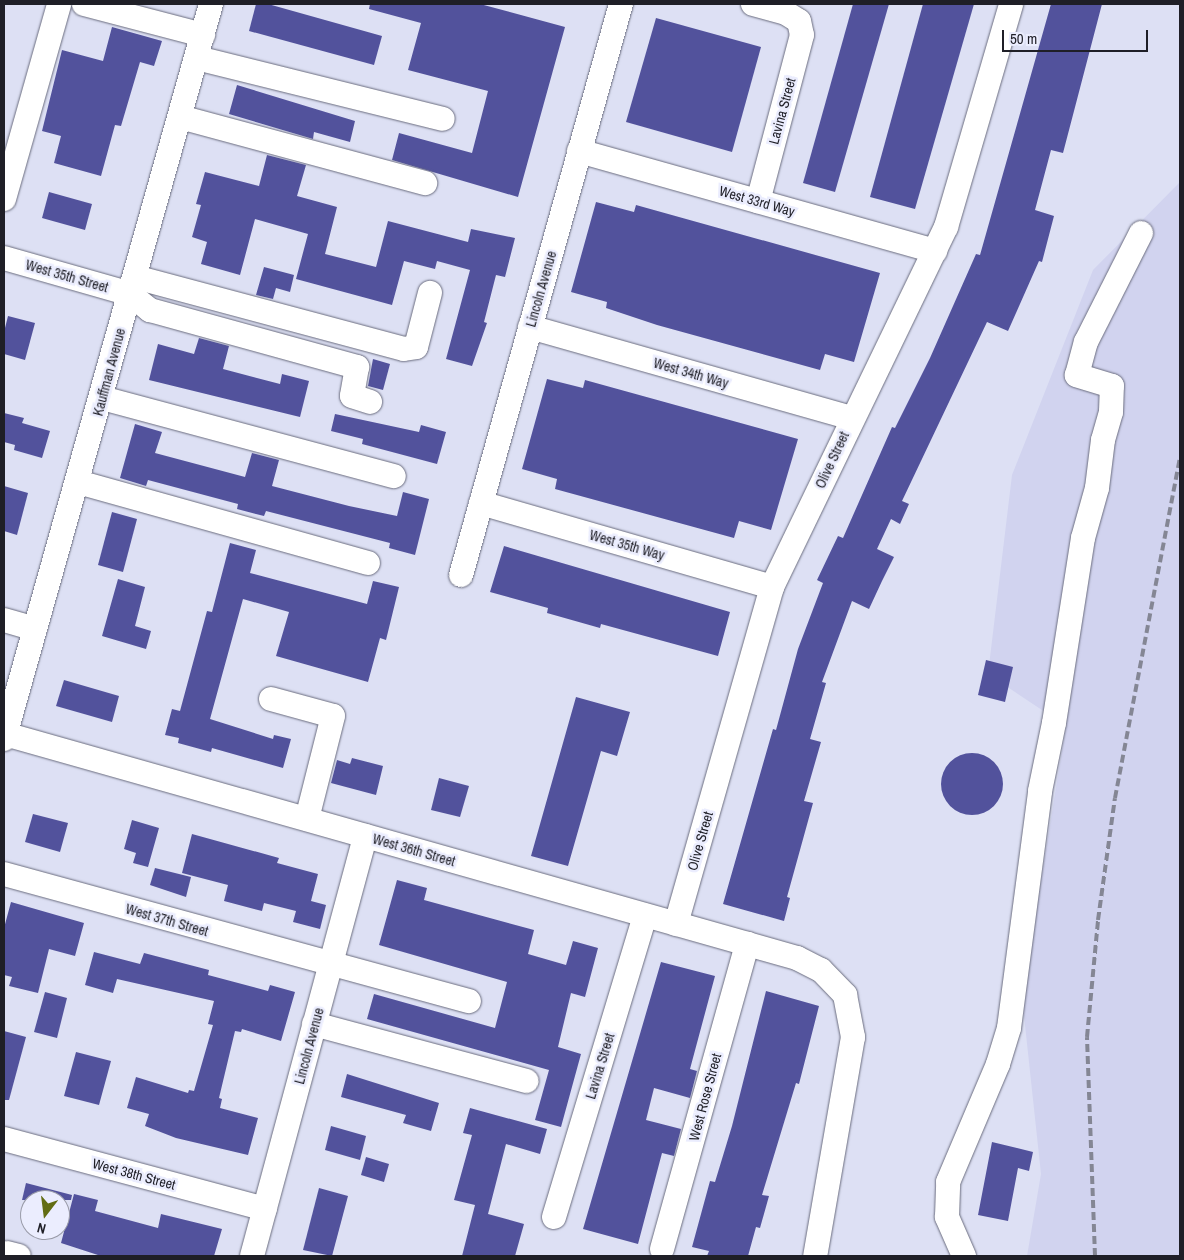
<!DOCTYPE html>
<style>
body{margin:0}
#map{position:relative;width:1184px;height:1260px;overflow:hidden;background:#dde0f4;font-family:"Archivo Narrow",sans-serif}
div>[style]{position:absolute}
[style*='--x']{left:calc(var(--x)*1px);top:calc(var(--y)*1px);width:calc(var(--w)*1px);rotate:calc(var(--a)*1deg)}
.built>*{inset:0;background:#d1d3ef}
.building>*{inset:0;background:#52529c}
.round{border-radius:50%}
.roads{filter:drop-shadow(0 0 1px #6a6c7e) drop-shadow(0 0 1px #6a6c7e)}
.minor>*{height:24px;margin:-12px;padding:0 12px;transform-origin:12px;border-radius:12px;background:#fff}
.rail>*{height:4px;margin-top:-2px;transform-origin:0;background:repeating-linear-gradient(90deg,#848694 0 8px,transparent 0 12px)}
span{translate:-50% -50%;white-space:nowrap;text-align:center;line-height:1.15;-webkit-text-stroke:5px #ebedfe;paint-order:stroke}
.street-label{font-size:14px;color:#1f1f27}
.frame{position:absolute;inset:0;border:5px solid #1f1f27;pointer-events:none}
.north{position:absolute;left:20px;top:1190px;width:50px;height:50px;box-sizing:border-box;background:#ebedfe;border:1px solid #999ba8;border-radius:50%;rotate:195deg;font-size:14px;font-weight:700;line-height:20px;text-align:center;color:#1f1f27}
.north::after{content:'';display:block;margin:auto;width:18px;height:22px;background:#626c13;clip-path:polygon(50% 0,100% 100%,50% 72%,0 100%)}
.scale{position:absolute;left:1002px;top:30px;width:146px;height:22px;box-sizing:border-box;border:2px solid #1f1f27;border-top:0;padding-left:6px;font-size:15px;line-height:18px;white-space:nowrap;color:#1f1f27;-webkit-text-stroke:4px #ebedfe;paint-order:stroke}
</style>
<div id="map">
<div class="built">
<div style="clip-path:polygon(1180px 182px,1180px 1256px,1027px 1256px,1041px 1174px,1022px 997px,1066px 726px,988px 674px,1012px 475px,1093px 270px)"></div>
</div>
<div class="building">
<div style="clip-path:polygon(256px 4px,268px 4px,382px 36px,374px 65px,249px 31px)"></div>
<div style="clip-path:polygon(370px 4px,480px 4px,565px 27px,518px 197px,392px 160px,399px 133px,472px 153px,488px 91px,408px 70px,421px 23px,369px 9px)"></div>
<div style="clip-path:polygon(853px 4px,889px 4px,835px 192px,803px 183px)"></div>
<div style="clip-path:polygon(923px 4px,974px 4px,915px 209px,870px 197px)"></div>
<div style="clip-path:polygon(1051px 4px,1102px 4px,1063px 153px,1051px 150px,1035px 210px,1054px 216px,1042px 262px,1039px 261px,1008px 331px,987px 322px,902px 501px,909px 504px,900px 524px,891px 519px,877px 549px,894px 557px,882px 581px,869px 609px,852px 601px,822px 682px,826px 683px,810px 739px,821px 742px,804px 801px,813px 803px,787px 897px,790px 898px,784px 921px,723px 904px,773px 729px,776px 730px,798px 649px,823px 583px,817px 580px,838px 536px,843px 538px,892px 427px,895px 428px,930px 358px,976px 254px,980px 255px)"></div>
<div style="clip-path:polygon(656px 18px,761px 47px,732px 152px,626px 122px)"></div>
<div style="clip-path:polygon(112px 27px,162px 41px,154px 66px,140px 62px,121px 126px,115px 125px,101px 176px,54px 163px,61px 136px,42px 131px,62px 50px,103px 61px)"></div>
<div style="clip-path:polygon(237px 85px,355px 121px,350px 142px,314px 132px,313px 139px,229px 114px)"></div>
<div style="clip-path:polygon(267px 155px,306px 165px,297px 196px,337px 207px,325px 254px,376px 267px,388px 221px,468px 242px,471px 229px,515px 238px,505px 277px,496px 275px,484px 322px,487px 323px,472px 366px,446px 359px,470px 270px,437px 261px,435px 269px,404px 261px,392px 305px,296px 279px,308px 234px,255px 219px,240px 275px,201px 264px,207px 242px,192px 237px,201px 205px,196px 204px,205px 172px,259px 186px)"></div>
<div style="clip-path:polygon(49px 192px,92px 204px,85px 230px,42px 218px)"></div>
<div style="clip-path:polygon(596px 202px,634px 212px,636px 205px,880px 273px,854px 362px,825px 354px,820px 370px,657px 325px,606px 308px,607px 302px,571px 292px)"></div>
<div style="clip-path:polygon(264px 267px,294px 275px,290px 292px,276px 288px,273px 299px,256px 295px)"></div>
<div style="clip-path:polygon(8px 316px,35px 323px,25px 360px,4px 354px,4px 332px)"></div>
<div style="clip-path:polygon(199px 338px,229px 346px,223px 369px,280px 384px,282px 374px,309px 381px,300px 417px,149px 380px,158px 344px,194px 354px)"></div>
<div style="clip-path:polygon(373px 359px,390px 364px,383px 390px,368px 386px)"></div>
<div style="clip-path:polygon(547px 379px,583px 388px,585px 380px,798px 439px,771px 530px,739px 521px,734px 538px,555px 489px,557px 479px,522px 469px)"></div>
<div style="clip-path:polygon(4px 413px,24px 418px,22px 423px,50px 431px,42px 458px,14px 450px,15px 445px,4px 442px)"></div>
<div style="clip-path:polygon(335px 414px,419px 432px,421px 425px,446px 432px,437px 464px,362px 444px,363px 439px,331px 431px)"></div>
<div style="clip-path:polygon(135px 424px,162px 432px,155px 453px,245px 477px,252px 453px,279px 460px,272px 486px,349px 506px,397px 516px,403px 492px,429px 499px,415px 555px,389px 548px,390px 543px,266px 511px,264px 516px,237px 509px,238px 504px,148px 480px,146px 486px,120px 478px)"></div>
<div style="clip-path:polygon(4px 486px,28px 493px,17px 535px,4px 531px)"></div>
<div style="clip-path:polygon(112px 512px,137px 519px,123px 572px,98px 565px)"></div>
<div style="clip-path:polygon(230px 543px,256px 550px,250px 573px,367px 604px,373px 581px,399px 587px,386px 640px,380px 638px,368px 682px,276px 656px,289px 612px,243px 599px,210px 719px,273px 739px,274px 735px,291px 739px,283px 768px,212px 748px,211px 752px,178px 743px,179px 738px,165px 735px,172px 709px,180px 711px,207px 611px,212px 612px)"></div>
<div style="clip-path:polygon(504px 546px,730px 612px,718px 656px,601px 624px,600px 628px,547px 613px,548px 608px,490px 592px)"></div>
<div style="clip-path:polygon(118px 579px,145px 587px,135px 626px,151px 631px,146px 649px,102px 636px)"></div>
<div style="clip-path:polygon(986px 660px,1013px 667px,1005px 702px,978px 695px)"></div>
<div style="clip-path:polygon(64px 680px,119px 696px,112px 722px,56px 706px)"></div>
<div style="clip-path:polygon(576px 697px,630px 712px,617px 756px,601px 751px,568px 866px,531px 856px)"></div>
<div class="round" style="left:941px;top:753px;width:62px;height:62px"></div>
<div style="clip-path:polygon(352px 758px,383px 766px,376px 795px,331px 783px,337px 760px,350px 764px)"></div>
<div style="clip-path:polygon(439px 778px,469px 786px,460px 817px,431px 810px)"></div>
<div style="clip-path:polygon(33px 814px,68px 823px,60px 852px,25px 842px)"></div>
<div style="clip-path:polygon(132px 820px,159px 828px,148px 867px,133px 863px,136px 853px,124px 849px)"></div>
<div style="clip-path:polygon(192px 834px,279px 858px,277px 863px,318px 874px,311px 901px,326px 905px,320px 929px,293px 922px,296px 911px,264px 903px,262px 911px,224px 901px,228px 885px,182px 873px)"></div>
<div style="clip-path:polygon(155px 868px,191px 877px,186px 897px,150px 885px)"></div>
<div style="clip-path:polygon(397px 880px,427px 888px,424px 900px,534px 930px,528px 954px,566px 965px,573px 941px,598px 948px,585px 997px,571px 993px,558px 1047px,581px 1054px,561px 1127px,535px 1120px,549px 1070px,367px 1019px,374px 994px,495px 1028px,507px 982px,379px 945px)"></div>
<div style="clip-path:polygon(11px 902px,84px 923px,75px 956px,49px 949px,38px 993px,9px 986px,12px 977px,4px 975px,4px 928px)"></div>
<div style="clip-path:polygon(94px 952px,140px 964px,144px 953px,209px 970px,208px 975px,268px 991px,270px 985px,295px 992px,281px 1041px,242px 1029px,241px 1032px,235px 1031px,219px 1098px,222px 1099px,220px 1108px,258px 1118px,248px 1155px,176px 1138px,145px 1126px,149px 1114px,127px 1108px,136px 1077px,188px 1093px,189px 1090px,194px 1091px,213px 1025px,208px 1024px,214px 1001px,117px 979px,113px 993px,85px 985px)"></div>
<div style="clip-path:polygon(661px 962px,715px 976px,690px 1069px,697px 1071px,690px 1098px,654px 1088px,646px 1120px,681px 1129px,674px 1156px,662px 1153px,638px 1244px,583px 1229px)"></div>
<div style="clip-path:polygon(766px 991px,819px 1006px,799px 1084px,796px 1083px,762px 1195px,769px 1196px,760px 1228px,756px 1227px,748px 1256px,707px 1256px,709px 1251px,692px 1247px,710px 1181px,715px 1182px,732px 1126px)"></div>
<div style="clip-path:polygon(45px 992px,67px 998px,57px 1038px,34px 1032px)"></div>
<div style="clip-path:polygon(4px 1031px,26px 1037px,9px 1100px,4px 1100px)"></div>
<div style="clip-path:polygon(76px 1052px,111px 1061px,99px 1105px,64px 1096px)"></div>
<div style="clip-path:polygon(347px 1074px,439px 1103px,431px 1131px,403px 1123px,406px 1115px,341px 1097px)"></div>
<div style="clip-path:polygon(470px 1108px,547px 1129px,540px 1154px,506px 1144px,488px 1214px,524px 1224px,515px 1256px,462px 1256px,475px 1205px,454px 1200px,472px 1135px,463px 1133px)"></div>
<div style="clip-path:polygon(331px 1126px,366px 1136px,360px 1160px,325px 1150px)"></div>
<div style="clip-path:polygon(992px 1142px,1033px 1152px,1029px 1171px,1018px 1168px,1008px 1221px,978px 1215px)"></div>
<div style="clip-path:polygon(366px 1157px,389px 1164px,384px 1182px,361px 1175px)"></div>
<div style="clip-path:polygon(26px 1183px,72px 1195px,71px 1200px,22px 1200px)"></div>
<div style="clip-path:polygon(319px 1188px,348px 1196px,332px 1256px,303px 1250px)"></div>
<div style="clip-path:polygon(74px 1194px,98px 1200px,95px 1211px,158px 1228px,161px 1214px,222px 1229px,214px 1256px,101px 1256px,61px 1243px)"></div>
</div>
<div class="roads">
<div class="minor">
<div style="--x:84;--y:4;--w:123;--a:14.6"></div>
<div style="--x:753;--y:4;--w:34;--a:15"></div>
<div style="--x:786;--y:13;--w:15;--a:32"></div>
<div style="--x:799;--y:21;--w:14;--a:78"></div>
<div style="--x:802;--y:35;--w:172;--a:104.8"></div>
<div style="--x:197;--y:58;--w:253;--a:13.9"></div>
<div style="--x:180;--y:117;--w:254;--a:15.1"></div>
<div style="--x:579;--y:151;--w:370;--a:15.7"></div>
<div style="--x:4;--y:199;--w:203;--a:-74.2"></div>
<div style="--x:4;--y:258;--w:131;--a:15.9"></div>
<div style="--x:130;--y:294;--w:26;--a:39"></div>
<div style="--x:150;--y:310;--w:215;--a:15.4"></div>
<div style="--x:357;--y:367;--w:29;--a:100"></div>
<div style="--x:352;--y:396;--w:19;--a:18"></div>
<div style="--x:135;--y:277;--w:278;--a:15"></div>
<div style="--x:404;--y:349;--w:12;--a:-9"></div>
<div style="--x:416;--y:347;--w:56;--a:-75.5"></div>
<div style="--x:530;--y:327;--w:335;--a:15.8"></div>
<div style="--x:102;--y:398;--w:302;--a:15"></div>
<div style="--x:78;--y:482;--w:301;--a:15.6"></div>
<div style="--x:481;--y:503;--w:303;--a:16.1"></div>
<div style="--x:461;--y:575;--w:593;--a:-74.35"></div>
<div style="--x:4;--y:620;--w:32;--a:16"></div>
<div style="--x:271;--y:699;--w:64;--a:15.3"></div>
<div style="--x:333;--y:716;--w:106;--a:104.2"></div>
<div style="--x:5;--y:734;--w:823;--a:15.79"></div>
<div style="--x:797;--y:958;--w:27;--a:27"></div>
<div style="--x:821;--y:970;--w:35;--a:46"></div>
<div style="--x:845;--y:995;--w:43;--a:79.2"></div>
<div style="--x:853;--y:1037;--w:222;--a:99.8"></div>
<div style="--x:4;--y:739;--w:764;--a:-74.27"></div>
<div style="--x:4;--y:874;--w:482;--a:15.3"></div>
<div style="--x:676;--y:924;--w:350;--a:-74.1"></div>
<div style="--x:772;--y:587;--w:400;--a:-64.2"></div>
<div style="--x:946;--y:227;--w:232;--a:-73.7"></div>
<div style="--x:314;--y:1024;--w:220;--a:15"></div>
<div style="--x:4;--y:1139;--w:270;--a:15"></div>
<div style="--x:554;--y:1217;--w:315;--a:-73.2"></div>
<div style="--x:662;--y:1249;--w:317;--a:-74.4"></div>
<div style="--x:7;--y:1253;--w:12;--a:14"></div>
<div style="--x:252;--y:1256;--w:435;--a:-74.9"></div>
<div style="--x:964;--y:1256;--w:43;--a:-113.6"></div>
<div style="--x:947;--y:1217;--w:35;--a:-88"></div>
<div style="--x:948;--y:1182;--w:128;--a:-67"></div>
<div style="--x:998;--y:1064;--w:38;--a:-73"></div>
<div style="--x:1009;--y:1028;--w:239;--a:-82.5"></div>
<div style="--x:1040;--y:791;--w:69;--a:-78.4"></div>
<div style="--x:1054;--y:723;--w:187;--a:-81.1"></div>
<div style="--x:1083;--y:538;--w:52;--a:-74.4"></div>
<div style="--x:1097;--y:488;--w:48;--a:-82.9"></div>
<div style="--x:1103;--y:440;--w:29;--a:-74"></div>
<div style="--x:1111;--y:412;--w:26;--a:-88"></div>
<div style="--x:1112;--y:386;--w:37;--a:-163"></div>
<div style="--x:1077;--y:375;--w:34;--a:-75"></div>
<div style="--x:1086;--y:342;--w:122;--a:-63.2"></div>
</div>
</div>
<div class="rail">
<div style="--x:1095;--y:1256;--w:219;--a:-92.1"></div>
<div style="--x:1087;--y:1037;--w:118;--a:-84.6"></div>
<div style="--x:1098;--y:920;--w:123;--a:-82.1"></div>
<div style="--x:1115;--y:798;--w:348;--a:-79.2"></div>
</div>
<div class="street-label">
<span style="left:782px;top:111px;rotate:-75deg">Lavina Street</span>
<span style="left:757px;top:201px;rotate:16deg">West 33rd Way</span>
<span style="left:67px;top:276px;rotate:16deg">West 35th Street</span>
<span style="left:541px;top:289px;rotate:-74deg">Lincoln Avenue</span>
<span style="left:109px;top:372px;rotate:-75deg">Kauffman Avenue</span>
<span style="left:691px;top:373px;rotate:16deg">West 34th Way</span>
<span style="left:832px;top:460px;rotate:-65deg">Olive Street</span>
<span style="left:627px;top:545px;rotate:16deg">West 35th Way</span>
<span style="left:700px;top:841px;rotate:-74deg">Olive Street</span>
<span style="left:414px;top:850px;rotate:16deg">West 36th Street</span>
<span style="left:167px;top:920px;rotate:16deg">West 37th Street</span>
<span style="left:309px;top:1046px;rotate:-75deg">Lincoln Avenue</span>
<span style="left:600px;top:1066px;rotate:-73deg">Lavina Street</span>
<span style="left:705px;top:1097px;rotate:-75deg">West Rose Street</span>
<span style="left:134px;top:1174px;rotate:15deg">West 38th Street</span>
</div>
<div class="frame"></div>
<div class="north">N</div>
<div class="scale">50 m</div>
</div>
